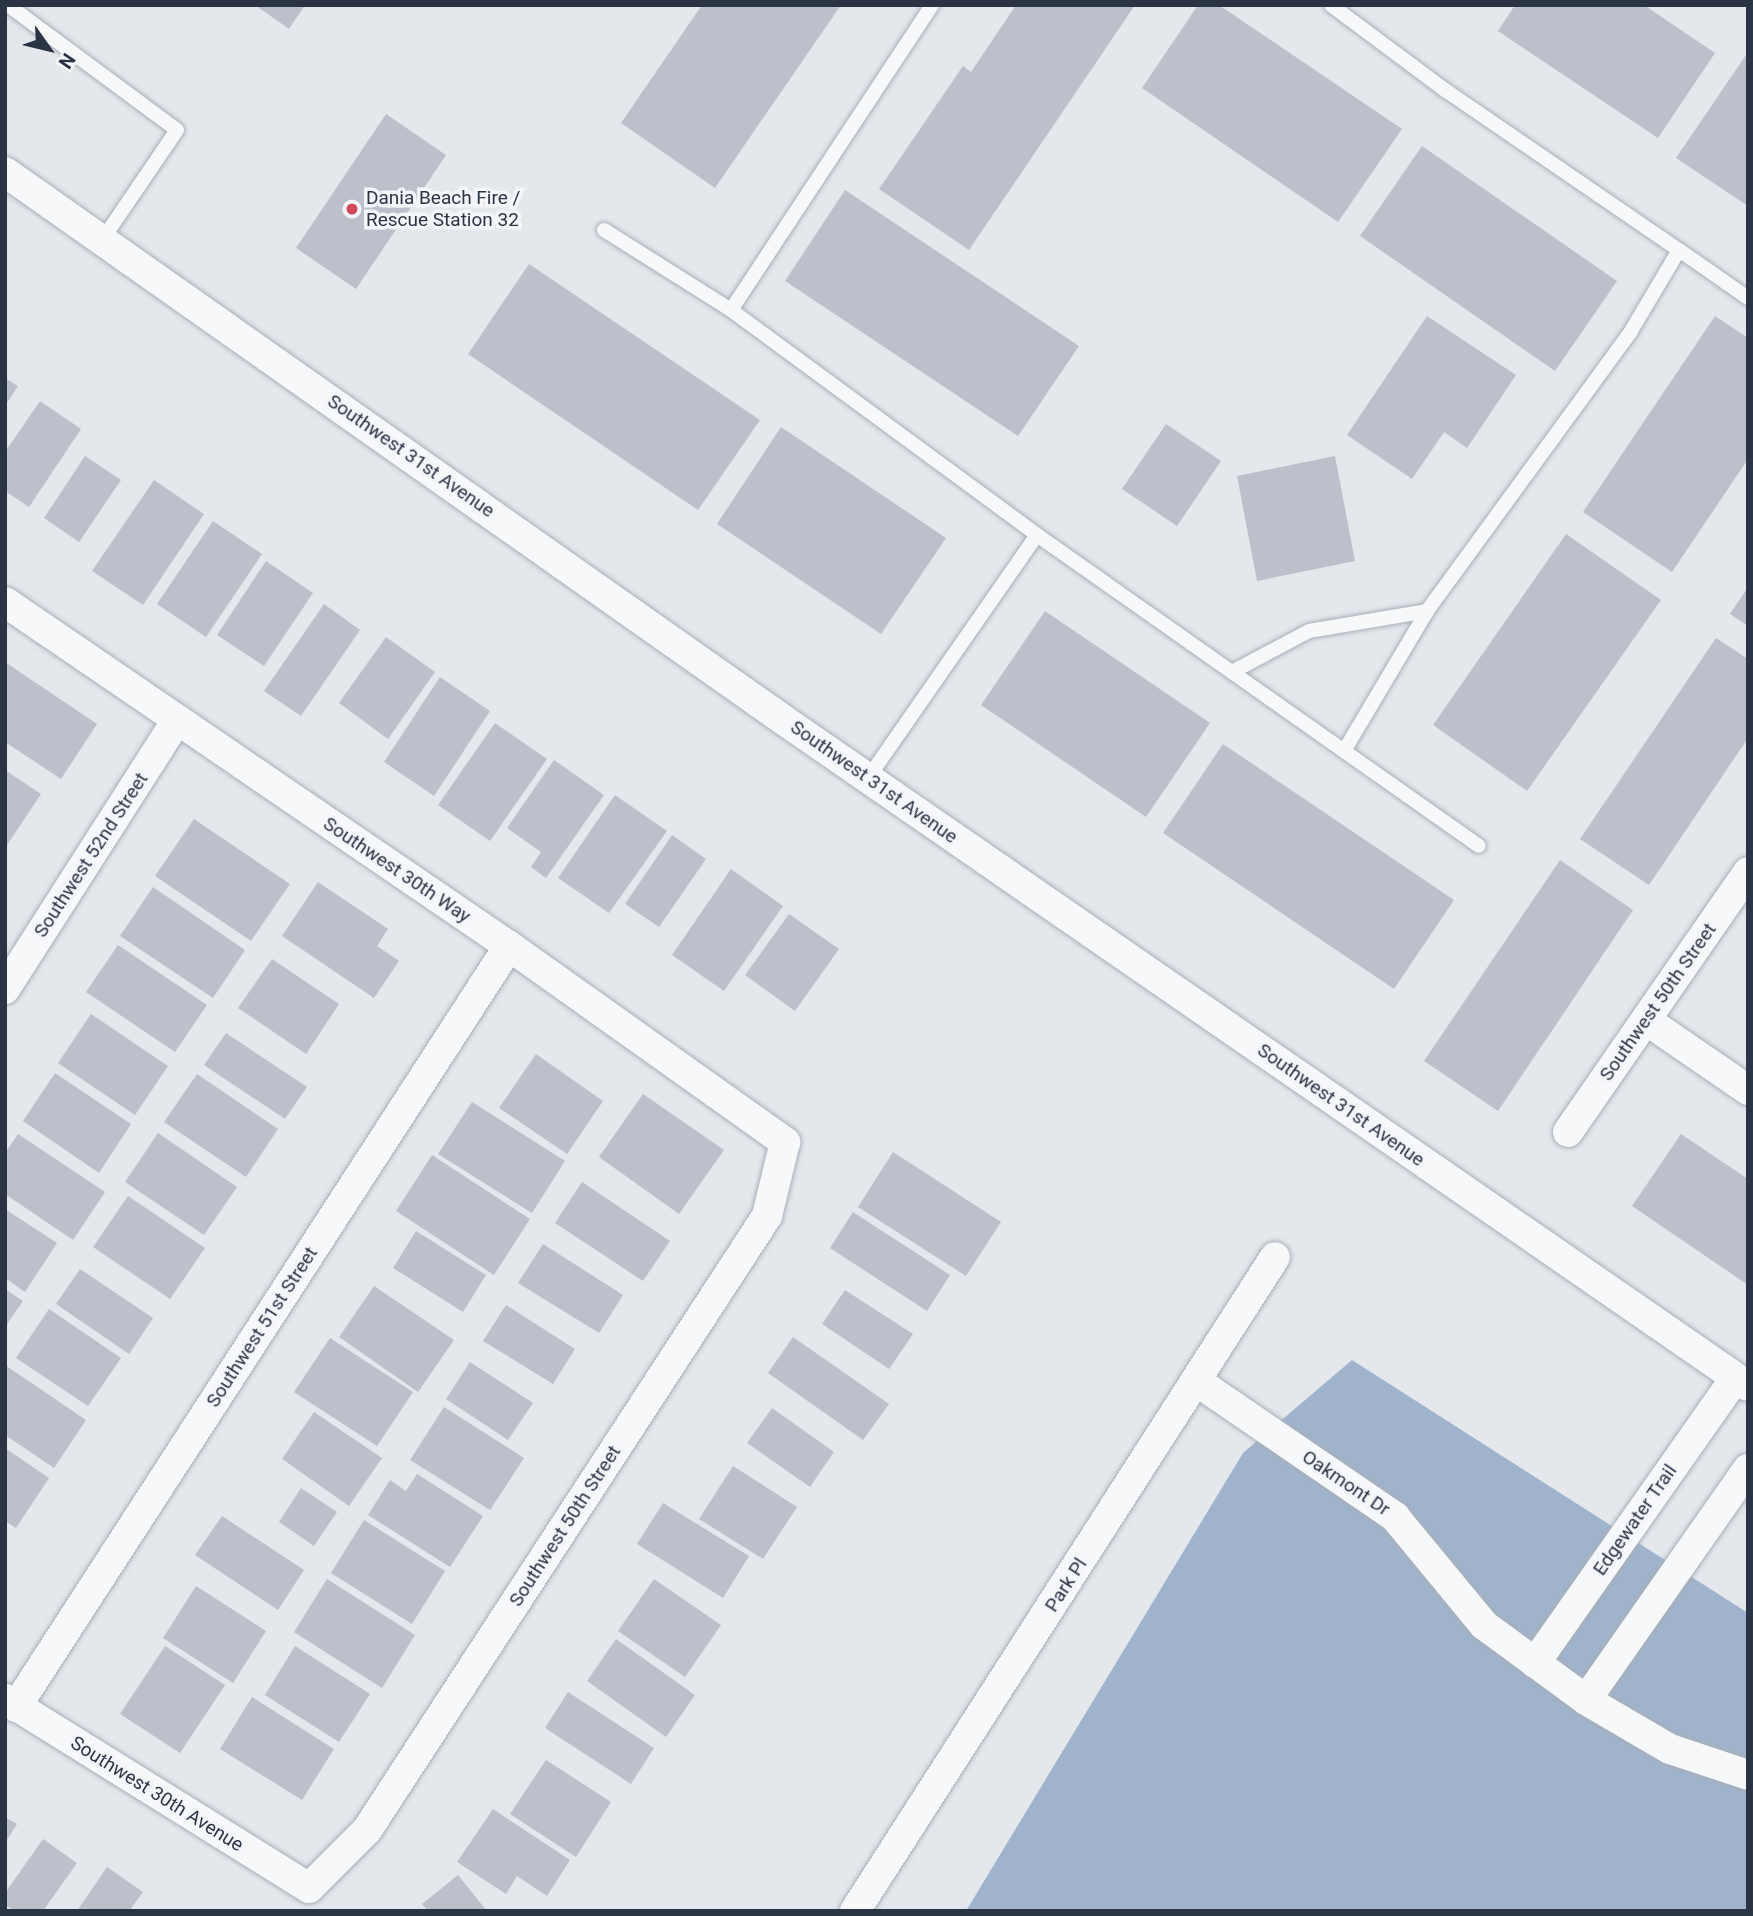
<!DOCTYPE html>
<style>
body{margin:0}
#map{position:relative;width:1753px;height:1916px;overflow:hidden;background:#e4e7ec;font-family:Roboto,sans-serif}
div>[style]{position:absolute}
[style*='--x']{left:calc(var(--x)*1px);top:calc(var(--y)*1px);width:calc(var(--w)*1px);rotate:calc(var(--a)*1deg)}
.water>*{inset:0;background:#9fb4cc}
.building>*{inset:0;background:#bbc0ca}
.roads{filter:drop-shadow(0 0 2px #a9aeb7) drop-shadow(0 0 2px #a9aeb7)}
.lane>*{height:14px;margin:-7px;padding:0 7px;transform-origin:7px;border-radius:7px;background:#f7f8fa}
.street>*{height:30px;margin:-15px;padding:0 15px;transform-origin:15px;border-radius:15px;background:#f7f8fa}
.dots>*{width:19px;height:19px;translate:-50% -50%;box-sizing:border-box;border:4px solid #f4f6f9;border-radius:50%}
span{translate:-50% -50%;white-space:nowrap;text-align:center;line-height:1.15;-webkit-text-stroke:7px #f4f6f9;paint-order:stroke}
.poi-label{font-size:19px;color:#2b3445}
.left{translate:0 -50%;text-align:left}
.street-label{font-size:19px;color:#2b3445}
.frame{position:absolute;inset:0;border:7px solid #2b3445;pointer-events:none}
.north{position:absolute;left:14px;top:14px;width:70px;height:70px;-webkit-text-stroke:5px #f4f6f9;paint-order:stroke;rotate:124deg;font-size:19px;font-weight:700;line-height:28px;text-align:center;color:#2b3445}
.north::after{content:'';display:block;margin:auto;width:24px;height:32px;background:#2b3445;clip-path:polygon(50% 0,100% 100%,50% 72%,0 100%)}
</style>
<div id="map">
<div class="water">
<div style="clip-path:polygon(1352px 1360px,1748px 1613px,1748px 1911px,966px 1911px,1243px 1453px)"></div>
</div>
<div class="building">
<div style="clip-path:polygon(255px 5px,305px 5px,289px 29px)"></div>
<div style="clip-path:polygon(702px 5px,841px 5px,715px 188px,621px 123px)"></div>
<div style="clip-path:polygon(1016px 5px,1135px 5px,969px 250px,879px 189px,963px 66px,971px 72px)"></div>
<div style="clip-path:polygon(1198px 5px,1219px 5px,1402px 129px,1338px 222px,1142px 88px)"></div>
<div style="clip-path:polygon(1515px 5px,1644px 5px,1715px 53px,1658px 138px,1498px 31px)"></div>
<div style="clip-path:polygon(1748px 52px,1748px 206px,1676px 158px)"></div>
<div style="clip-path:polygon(386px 114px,446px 155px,356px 289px,296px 248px)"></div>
<div style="clip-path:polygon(1422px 146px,1617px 281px,1555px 371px,1360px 236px)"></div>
<div style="clip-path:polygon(845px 190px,1079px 346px,1018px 436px,785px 281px)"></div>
<div style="clip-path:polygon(529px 264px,760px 420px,698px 510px,468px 354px)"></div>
<div style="clip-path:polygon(1427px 316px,1516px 375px,1467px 448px,1444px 432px,1412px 479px,1347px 435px)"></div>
<div style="clip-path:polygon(1715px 316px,1748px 338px,1748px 459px,1672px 572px,1583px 512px)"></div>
<div style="clip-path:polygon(5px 378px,18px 386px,5px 406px)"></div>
<div style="clip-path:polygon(40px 401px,81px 429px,29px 507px,5px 491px,5px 452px)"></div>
<div style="clip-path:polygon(1166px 424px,1221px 461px,1177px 526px,1122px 489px)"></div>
<div style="clip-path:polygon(781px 427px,946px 538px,881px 634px,717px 524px)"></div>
<div style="clip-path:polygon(85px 456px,121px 480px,79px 542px,44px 518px)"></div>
<div style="clip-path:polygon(1335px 456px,1355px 561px,1257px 581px,1237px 476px)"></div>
<div style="clip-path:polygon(154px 480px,204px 514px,143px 605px,92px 571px)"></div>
<div style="clip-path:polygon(213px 521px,262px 554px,206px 637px,157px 604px)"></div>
<div style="clip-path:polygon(1566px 534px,1661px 600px,1527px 791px,1433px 725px)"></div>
<div style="clip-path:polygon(266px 561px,313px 593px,264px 666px,217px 635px)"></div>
<div style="clip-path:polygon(1748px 587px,1748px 626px,1730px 614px)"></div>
<div style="clip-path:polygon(324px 604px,360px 630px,301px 716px,264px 691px)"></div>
<div style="clip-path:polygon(1045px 611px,1210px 723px,1146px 817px,981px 705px)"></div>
<div style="clip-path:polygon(386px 637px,435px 672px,388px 739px,339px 703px)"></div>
<div style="clip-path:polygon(1716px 638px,1748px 659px,1748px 738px,1649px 885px,1580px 839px)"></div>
<div style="clip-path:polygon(5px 662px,97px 724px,61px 779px,5px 742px)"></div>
<div style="clip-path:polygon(440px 677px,490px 711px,434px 796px,384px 762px)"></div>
<div style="clip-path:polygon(495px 723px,547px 759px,490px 841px,438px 805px)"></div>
<div style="clip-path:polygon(1223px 744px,1454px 900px,1394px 989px,1163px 833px)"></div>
<div style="clip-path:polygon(554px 760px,604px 795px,546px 878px,531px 867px,541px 852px,507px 828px)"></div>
<div style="clip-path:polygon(5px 770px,41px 794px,7px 845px,5px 844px)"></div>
<div style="clip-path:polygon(615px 795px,667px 831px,609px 913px,558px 878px)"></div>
<div style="clip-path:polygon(194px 819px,290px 884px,251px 941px,155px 876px)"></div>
<div style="clip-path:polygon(672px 835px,706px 859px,659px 927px,625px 904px)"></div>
<div style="clip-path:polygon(1560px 860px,1633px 910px,1498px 1111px,1424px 1061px)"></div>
<div style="clip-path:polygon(731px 869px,783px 906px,724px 991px,672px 955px)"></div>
<div style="clip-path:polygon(318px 882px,388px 929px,377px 946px,399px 961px,374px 998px,282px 936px)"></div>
<div style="clip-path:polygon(153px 887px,245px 950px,213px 998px,120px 936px)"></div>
<div style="clip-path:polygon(789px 914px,839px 949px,795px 1011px,745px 975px)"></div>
<div style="clip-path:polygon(118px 945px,207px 1005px,175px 1052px,86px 992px)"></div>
<div style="clip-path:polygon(272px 959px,339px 1004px,306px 1054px,238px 1008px)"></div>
<div style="clip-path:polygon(91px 1014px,168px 1066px,135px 1115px,58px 1063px)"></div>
<div style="clip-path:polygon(226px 1033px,307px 1087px,285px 1119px,204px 1065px)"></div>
<div style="clip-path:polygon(536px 1054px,603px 1101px,567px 1154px,499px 1108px)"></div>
<div style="clip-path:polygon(55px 1073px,131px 1124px,99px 1173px,23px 1121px)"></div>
<div style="clip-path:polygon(197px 1074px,278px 1129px,246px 1177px,164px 1122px)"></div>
<div style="clip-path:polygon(643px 1094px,724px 1150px,679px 1214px,599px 1157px)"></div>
<div style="clip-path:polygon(472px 1102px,565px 1161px,532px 1213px,438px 1154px)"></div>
<div style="clip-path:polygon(158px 1133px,237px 1187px,204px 1235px,125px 1182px)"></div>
<div style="clip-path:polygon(18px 1134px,105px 1192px,73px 1240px,5px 1194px,5px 1153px)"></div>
<div style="clip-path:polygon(1681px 1134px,1748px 1179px,1748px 1285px,1632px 1206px)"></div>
<div style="clip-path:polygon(893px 1152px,1001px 1222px,966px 1276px,858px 1207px)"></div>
<div style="clip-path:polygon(432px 1155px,530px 1219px,494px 1275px,396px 1211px)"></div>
<div style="clip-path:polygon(582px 1182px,670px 1241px,643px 1281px,555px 1223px)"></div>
<div style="clip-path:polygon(128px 1196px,205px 1248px,170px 1299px,93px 1247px)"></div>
<div style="clip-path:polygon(5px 1209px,57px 1243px,25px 1292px,5px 1278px)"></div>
<div style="clip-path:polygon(853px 1212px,950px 1275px,927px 1311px,830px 1248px)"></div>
<div style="clip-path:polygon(416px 1231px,486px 1275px,463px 1312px,393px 1268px)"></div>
<div style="clip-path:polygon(543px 1244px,623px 1295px,599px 1333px,518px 1283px)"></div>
<div style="clip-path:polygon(80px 1269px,153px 1318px,129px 1354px,56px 1304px)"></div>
<div style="clip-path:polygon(374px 1286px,454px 1340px,418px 1392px,339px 1337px)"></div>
<div style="clip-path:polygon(5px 1289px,23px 1301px,5px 1327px)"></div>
<div style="clip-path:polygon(845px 1290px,913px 1334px,889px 1369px,822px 1324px)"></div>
<div style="clip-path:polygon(506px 1305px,575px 1349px,553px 1384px,483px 1341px)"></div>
<div style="clip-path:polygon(49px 1309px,121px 1358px,88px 1406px,16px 1358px)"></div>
<div style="clip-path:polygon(793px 1337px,889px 1404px,863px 1440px,768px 1373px)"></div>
<div style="clip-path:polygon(330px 1338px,413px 1392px,377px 1446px,294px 1392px)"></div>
<div style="clip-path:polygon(470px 1362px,533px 1403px,508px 1440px,446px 1399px)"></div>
<div style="clip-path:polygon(5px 1365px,86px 1420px,54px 1468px,5px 1435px)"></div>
<div style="clip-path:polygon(444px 1407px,524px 1458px,490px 1510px,410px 1460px)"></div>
<div style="clip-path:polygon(772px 1408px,834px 1452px,810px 1487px,747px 1443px)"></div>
<div style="clip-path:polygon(314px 1412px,382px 1458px,349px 1506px,282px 1459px)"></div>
<div style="clip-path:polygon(5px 1448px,49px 1478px,16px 1528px,5px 1521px)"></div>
<div style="clip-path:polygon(733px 1466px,797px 1507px,763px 1559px,699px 1519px)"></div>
<div style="clip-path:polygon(417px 1474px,483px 1516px,450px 1567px,368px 1515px,390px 1480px,406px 1491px)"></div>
<div style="clip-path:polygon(301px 1488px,337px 1512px,314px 1546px,279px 1522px)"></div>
<div style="clip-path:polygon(663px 1503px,749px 1556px,723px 1598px,637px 1544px)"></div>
<div style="clip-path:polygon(222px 1516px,304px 1570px,278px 1610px,195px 1555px)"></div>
<div style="clip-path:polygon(364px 1520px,445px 1571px,412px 1624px,331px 1573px)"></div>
<div style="clip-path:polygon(327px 1579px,415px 1635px,382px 1688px,294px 1632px)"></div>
<div style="clip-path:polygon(654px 1579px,721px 1625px,685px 1677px,618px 1631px)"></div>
<div style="clip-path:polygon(196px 1586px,266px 1631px,233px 1683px,163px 1638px)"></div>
<div style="clip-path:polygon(616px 1639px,695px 1695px,666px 1737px,587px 1681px)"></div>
<div style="clip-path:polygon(165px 1646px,225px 1685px,180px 1753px,120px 1714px)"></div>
<div style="clip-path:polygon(295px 1646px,370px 1694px,339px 1742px,265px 1695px)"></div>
<div style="clip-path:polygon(568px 1692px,654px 1748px,631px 1784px,545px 1728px)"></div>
<div style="clip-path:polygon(252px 1697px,334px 1749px,302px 1800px,220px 1749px)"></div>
<div style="clip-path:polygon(546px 1760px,611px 1802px,576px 1857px,510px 1814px)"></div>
<div style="clip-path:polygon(493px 1809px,570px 1860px,547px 1896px,517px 1876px,506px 1894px,457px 1862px)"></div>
<div style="clip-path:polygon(5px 1817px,17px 1824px,5px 1843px)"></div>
<div style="clip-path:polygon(43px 1839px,77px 1863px,43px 1911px,14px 1911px,5px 1905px,5px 1893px)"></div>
<div style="clip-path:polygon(107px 1867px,143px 1892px,129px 1911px,77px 1911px)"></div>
<div style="clip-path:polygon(458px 1875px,487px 1911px,428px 1911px,422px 1904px)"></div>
</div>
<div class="roads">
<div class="lane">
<div style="--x:8;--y:5;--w:210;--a:36.5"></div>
<div style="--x:177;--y:130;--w:132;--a:124.2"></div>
<div style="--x:1331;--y:5;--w:142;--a:36.7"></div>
<div style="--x:1445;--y:90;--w:283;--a:34.4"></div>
<div style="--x:604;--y:230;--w:150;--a:32.2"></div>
<div style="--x:731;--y:310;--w:365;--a:-56.6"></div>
<div style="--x:731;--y:310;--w:380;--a:36.3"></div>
<div style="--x:1232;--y:672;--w:87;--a:-28"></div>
<div style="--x:1309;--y:631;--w:120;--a:-9.6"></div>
<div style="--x:1344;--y:751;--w:163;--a:-59.3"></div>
<div style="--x:1427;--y:611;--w:346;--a:-53.9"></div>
<div style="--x:1631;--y:331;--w:94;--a:-59.3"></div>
<div style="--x:1679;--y:250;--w:84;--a:34.8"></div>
<div style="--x:868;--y:778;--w:296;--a:-55.2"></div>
<div style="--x:1037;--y:535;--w:540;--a:35.13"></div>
</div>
<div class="street">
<div style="--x:5;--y:172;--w:954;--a:35.14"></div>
<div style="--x:785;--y:721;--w:1170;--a:34.63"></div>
<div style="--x:5;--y:602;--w:610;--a:34.32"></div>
<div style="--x:509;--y:946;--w:339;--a:35.4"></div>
<div style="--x:785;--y:1142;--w:76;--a:103.7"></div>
<div style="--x:767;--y:1216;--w:733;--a:123.08"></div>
<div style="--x:367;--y:1830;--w:82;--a:135"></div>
<div style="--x:309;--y:1888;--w:358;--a:-148.1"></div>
<div style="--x:5;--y:989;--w:319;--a:-57.4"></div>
<div style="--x:1646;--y:1020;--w:124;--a:34.5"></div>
<div style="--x:1568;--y:1132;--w:316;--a:-55.3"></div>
<div style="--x:1198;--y:1382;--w:239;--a:34.4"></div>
<div style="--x:1395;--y:1517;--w:140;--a:50.5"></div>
<div style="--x:1484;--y:1625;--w:127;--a:36.3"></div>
<div style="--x:1586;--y:1700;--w:97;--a:30.3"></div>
<div style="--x:1670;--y:1749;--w:82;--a:18.4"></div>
<div style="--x:1535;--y:1663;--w:348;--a:-54.9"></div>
<div style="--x:1586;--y:1700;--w:282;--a:-55"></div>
<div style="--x:16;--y:1707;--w:907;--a:-57.06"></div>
<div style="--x:855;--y:1911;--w:777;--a:-57.29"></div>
</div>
</div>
<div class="dots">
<div style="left:352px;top:209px;background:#d1495b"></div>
</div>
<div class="poi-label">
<span class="left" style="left:366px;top:209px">Dania Beach Fire /<br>Rescue Station 32</span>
</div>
<div class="street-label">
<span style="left:411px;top:456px;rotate:35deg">Southwest 31st Avenue</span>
<span style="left:874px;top:782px;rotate:35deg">Southwest 31st Avenue</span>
<span style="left:91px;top:855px;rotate:-57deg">Southwest 52nd Street</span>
<span style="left:397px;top:870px;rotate:34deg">Southwest 30th Way</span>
<span style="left:1658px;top:1002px;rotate:-55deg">Southwest 50th Street</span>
<span style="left:1341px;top:1105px;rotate:35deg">Southwest 31st Avenue</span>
<span style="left:262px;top:1327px;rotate:-57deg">Southwest 51st Street</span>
<span style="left:1346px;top:1483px;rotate:34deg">Oakmont Dr</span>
<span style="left:1635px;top:1520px;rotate:-55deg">Edgewater Trail</span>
<span style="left:565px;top:1526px;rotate:-57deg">Southwest 50th Street</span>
<span style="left:1066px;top:1585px;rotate:-57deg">Park Pl</span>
<span style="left:157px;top:1794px;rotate:32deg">Southwest 30th Avenue</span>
</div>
<div class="frame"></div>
<div class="north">N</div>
</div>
